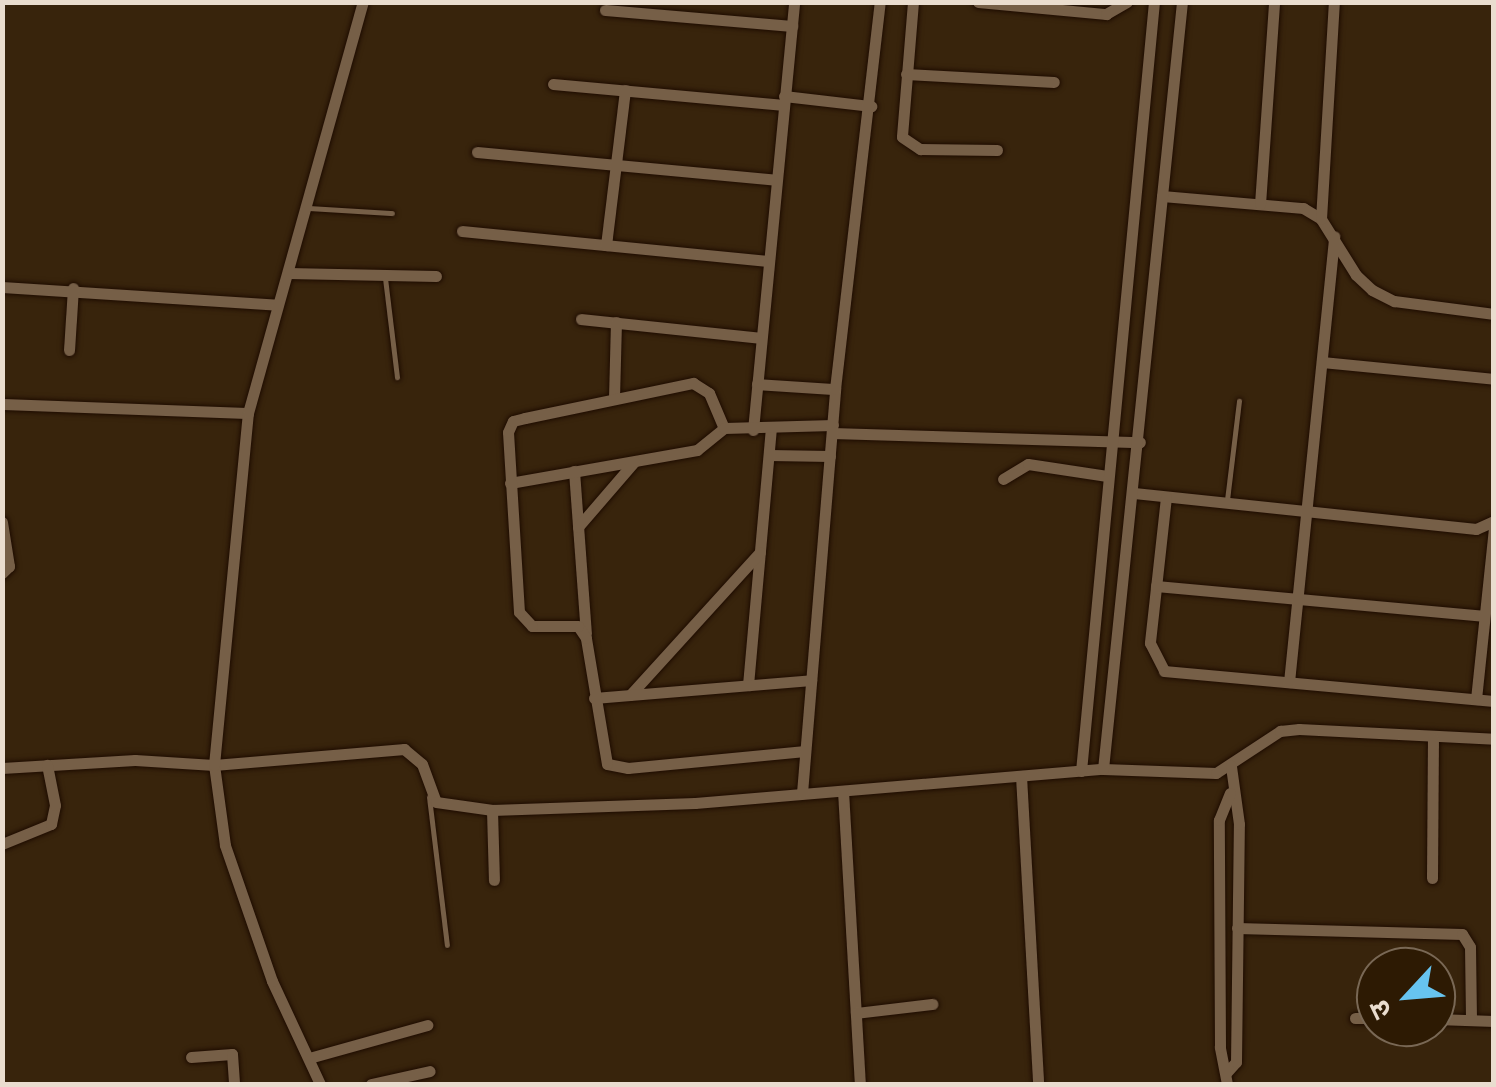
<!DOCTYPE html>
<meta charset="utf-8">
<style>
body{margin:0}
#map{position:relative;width:1496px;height:1087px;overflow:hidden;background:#38240c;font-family:Karla,"Noto Sans Devanagari",sans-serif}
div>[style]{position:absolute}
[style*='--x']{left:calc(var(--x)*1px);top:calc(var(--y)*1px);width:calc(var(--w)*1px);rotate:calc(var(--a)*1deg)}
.roads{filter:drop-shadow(0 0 2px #1e0c00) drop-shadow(0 0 2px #1e0c00)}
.lane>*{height:5px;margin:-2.5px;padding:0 2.5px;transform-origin:2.5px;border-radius:2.5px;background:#765f47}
.street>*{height:11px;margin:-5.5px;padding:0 5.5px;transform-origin:5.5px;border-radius:5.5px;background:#765f47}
span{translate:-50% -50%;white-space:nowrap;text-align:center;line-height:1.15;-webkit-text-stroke:10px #2d1a03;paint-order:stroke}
.frame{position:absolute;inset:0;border:5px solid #eaddcf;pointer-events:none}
.north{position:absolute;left:1356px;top:947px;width:100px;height:100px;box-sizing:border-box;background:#2d1a03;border:2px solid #796855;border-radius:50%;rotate:244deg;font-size:28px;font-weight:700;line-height:40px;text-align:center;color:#eaddcf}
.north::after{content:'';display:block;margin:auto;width:35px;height:45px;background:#67c4f0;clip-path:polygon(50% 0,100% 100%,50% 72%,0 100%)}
</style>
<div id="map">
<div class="roads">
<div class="lane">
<div style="--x:307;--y:208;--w:85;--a:3.4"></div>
<div style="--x:385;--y:278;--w:100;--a:83.1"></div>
<div style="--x:1227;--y:500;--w:100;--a:-83.1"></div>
<div style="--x:429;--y:797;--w:149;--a:83.1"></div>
</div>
<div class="street">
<div style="--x:913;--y:2;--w:135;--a:94.7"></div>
<div style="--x:902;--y:137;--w:22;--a:34"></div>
<div style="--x:920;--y:149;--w:77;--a:0.7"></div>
<div style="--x:978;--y:2;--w:129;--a:5.4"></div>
<div style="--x:1106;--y:14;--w:24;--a:-30"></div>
<div style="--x:605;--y:10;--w:188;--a:4.9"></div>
<div style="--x:906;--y:74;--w:148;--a:3.1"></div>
<div style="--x:553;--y:84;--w:232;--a:5.2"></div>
<div style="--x:784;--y:96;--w:88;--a:6.6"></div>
<div style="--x:477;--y:152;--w:300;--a:5.3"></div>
<div style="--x:1162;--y:196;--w:142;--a:4.9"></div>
<div style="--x:1303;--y:208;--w:21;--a:31"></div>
<div style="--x:1321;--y:219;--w:66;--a:58"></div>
<div style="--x:1356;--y:275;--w:22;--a:43"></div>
<div style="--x:1372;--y:290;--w:25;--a:27"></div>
<div style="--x:1394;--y:301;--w:101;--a:7.4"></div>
<div style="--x:1260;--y:204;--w:202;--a:-86"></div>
<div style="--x:1321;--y:219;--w:217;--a:-86.6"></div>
<div style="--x:462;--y:231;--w:307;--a:5.6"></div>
<div style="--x:606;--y:245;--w:156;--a:-83"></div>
<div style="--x:288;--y:273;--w:148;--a:1.2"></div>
<div style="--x:2;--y:287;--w:276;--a:3.7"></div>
<div style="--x:581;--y:319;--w:181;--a:6"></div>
<div style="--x:69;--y:350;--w:62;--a:-86.3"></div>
<div style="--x:1322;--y:362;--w:173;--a:5.6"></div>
<div style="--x:757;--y:384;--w:78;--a:3.7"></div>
<div style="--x:614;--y:398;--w:76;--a:-88.5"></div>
<div style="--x:2;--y:404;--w:246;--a:2.1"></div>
<div style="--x:753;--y:430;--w:430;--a:-84.5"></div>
<div style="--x:832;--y:433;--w:308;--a:1.7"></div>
<div style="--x:769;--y:455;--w:61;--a:0.9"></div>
<div style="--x:574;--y:471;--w:163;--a:85.8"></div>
<div style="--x:1003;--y:479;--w:29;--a:-31"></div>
<div style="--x:1028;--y:464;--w:80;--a:8.6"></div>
<div style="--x:510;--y:483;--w:190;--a:-10"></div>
<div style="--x:697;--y:450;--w:35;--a:-39"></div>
<div style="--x:1134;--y:493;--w:344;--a:6"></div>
<div style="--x:1476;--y:529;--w:20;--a:-24"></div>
<div style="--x:1166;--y:497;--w:147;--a:96.3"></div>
<div style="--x:1150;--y:643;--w:31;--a:63"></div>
<div style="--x:1164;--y:671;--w:331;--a:5.2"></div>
<div style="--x:2;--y:522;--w:45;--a:81"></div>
<div style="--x:9;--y:566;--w:10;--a:135"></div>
<div style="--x:578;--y:527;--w:86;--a:-49.3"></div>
<div style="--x:1156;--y:586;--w:328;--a:5.2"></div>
<div style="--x:1289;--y:682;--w:448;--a:-84.2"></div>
<div style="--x:748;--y:685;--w:257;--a:-84.9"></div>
<div style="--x:630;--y:695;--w:193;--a:-47.7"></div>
<div style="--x:594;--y:698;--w:218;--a:-4.7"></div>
<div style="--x:1476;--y:699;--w:173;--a:-84"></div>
<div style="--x:805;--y:751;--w:178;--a:174.5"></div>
<div style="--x:628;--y:768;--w:21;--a:-169"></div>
<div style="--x:607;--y:764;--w:128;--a:-99.5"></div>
<div style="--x:586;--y:638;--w:14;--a:-124"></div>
<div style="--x:578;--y:626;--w:46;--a:180"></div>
<div style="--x:532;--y:626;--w:19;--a:-133"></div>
<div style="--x:519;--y:612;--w:180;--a:-93.5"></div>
<div style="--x:508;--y:432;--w:12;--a:-66"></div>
<div style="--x:513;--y:421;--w:12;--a:-14"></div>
<div style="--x:525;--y:418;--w:172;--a:-11.8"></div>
<div style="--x:693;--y:383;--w:19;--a:32"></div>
<div style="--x:709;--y:393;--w:38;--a:67"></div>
<div style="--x:724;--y:428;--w:109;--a:-1.6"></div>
<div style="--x:2;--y:768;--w:133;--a:-3.4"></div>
<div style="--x:135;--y:760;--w:79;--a:3.6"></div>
<div style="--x:214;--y:765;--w:191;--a:-4.8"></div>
<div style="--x:404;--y:749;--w:23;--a:40"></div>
<div style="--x:422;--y:764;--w:40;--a:69.8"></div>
<div style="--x:436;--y:802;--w:57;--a:8.1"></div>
<div style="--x:492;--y:810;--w:203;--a:-2"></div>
<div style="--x:695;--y:803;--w:409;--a:-4.8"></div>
<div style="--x:1103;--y:769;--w:113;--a:2"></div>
<div style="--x:1216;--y:773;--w:77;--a:-33.3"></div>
<div style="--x:1280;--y:731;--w:19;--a:-6"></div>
<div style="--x:1299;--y:729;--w:195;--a:2.9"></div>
<div style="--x:1103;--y:769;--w:771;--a:-84.12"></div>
<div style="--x:1081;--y:771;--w:772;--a:-84.58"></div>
<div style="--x:1021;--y:776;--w:308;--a:86.8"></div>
<div style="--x:843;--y:791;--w:293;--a:86.7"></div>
<div style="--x:802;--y:793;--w:405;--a:-85.3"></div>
<div style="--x:835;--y:389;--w:390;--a:-83.4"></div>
<div style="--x:492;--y:810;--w:70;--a:88.4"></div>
<div style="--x:2;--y:844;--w:53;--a:-22.2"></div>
<div style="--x:51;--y:824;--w:19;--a:-78"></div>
<div style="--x:55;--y:805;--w:41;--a:-101.3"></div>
<div style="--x:1432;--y:878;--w:140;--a:-89.6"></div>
<div style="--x:1237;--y:928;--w:225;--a:1.5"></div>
<div style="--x:1462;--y:934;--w:15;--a:58"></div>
<div style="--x:1470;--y:947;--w:73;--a:89.2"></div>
<div style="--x:856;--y:1013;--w:77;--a:-6.8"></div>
<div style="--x:1355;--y:1018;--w:21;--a:0"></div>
<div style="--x:1436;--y:1019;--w:58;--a:2"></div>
<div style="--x:191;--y:1057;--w:41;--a:-4.2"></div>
<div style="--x:232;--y:1054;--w:30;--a:86"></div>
<div style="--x:309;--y:1058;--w:123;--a:-15.6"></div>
<div style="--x:1226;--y:1073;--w:15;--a:-48"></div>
<div style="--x:1236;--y:1062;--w:238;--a:-89.3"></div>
<div style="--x:1239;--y:824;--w:59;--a:-97.9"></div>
<div style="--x:320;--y:1084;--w:114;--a:-115"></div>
<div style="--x:272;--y:981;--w:144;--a:-109.1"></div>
<div style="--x:225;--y:845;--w:81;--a:-97.8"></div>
<div style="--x:214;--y:765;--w:354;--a:-84.5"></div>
<div style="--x:248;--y:413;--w:427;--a:-74.4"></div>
<div style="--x:371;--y:1084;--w:60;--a:-12.4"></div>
<div style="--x:1227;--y:1084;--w:38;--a:-101"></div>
<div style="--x:1220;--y:1047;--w:227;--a:-90.3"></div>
<div style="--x:1219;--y:820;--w:29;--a:-68"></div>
</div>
</div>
<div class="frame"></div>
<div class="north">उ</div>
</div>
